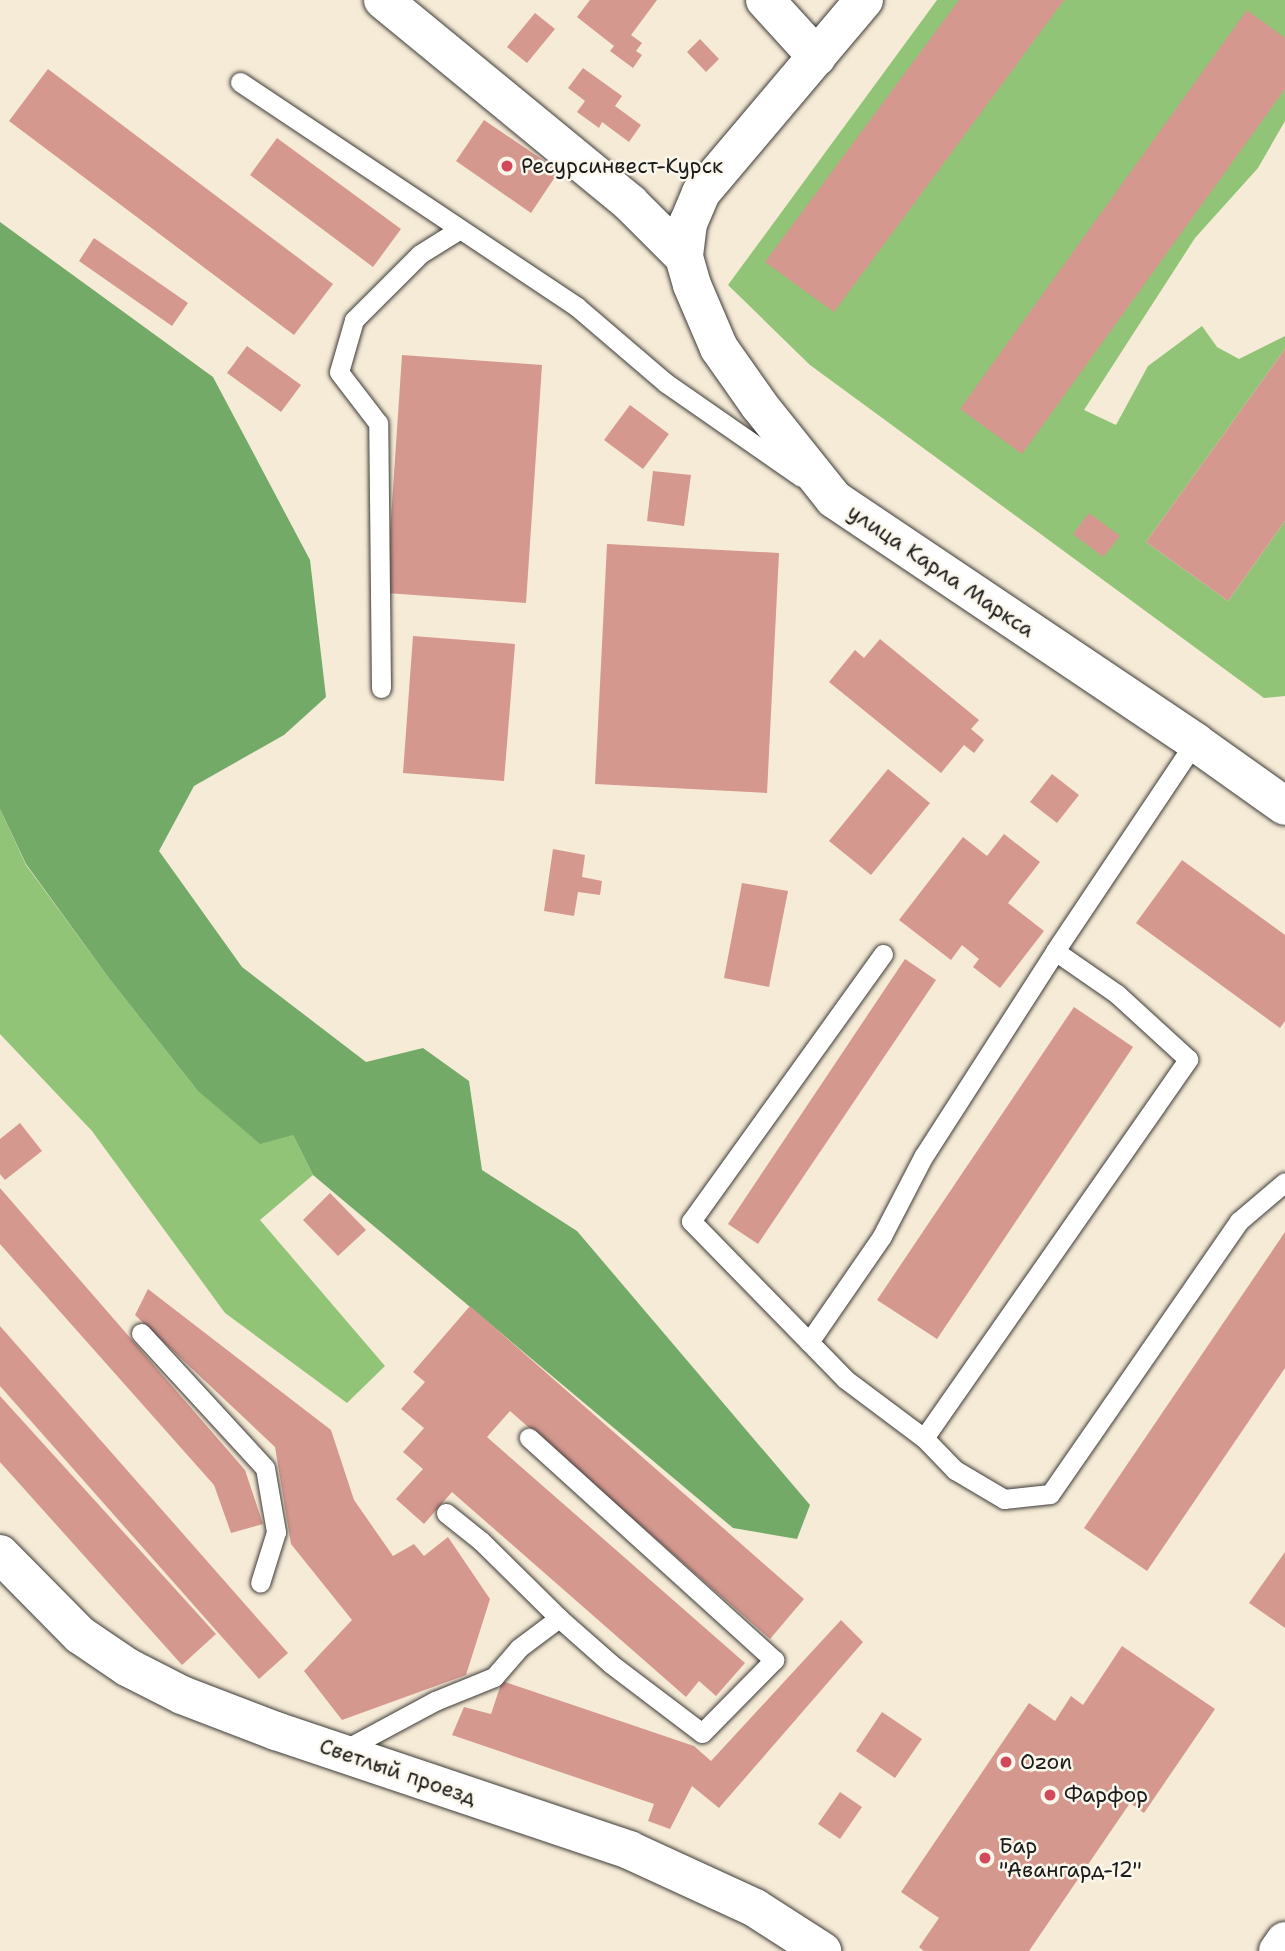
<!DOCTYPE html>
<meta charset="utf-8">
<style>
body{margin:0}
#map{position:relative;width:1285px;height:1951px;overflow:hidden;background:#f6ebd6;font-family:"Shantell Sans",sans-serif}
div>[style]{position:absolute}
[style*='--x']{left:calc(var(--x)*1px);top:calc(var(--y)*1px);width:calc(var(--w)*1px);rotate:calc(var(--a)*1deg)}
.green>*{inset:0;background:#91c476}
.forest>*{inset:0;background:#74aa67}
.building>*{inset:0;background:#d5988f}
.roads{filter:drop-shadow(0 0 2px #3d3b38) drop-shadow(0 0 2px #3d3b38)}
.lane>*{height:19px;margin:-9.5px;padding:0 9.5px;transform-origin:9.5px;border-radius:9.5px;background:#fff}
.street>*{height:38px;margin:-19px;padding:0 19px;transform-origin:19px;border-radius:19px;background:#fff}
.secondary>*{height:38px;margin:-19px;padding:0 19px;transform-origin:19px;border-radius:19px;background:#fff}
.primary>*{height:38px;margin:-19px;padding:0 19px;transform-origin:19px;border-radius:19px;background:#fff}
.dots>*{width:19px;height:19px;translate:-50% -50%;box-sizing:border-box;border:4px solid #fbf7ec;border-radius:50%}
span{translate:-50% -50%;white-space:nowrap;text-align:center;line-height:1.15;-webkit-text-stroke:5px #fbf7ec;paint-order:stroke}
.poi-label{font-size:21px;color:#1c1c1c}
.left{translate:0 -50%;text-align:left}
.street-label{font-size:21px;color:#1c1c1c}
</style>
<div id="map">
<div class="green">
<div style="clip-path:polygon(937px 0,1285px 0,1285px 121px,1258px 168px,1195px 238px,1084px 410px,1116px 425px,1148px 366px,1202px 326px,1217px 347px,1239px 359px,1285px 336px,1285px 349px,1146px 542px,1228px 601px,1285px 521px,1285px 696px,1264px 698px,810px 365px,728px 285px)"></div>
<div style="clip-path:polygon(0 809px,26px 865px,108px 977px,197px 1090px,293px 1135px,313px 1175px,260px 1220px,385px 1366px,347px 1403px,225px 1313px,92px 1131px,0 1034px)"></div>
</div>
<div class="forest">
<div style="clip-path:polygon(0 222px,213px 377px,310px 560px,326px 697px,284px 735px,194px 786px,159px 851px,242px 967px,366px 1062px,423px 1048px,469px 1081px,482px 1170px,577px 1231px,810px 1505px,797px 1539px,733px 1528px,313px 1175px,293px 1135px,260px 1144px,197px 1090px,108px 977px,26px 864px,0 809px)"></div>
</div>
<div class="building">
<div style="clip-path:polygon(590px 0,657px 0,631px 35px,642px 43px,636px 51px,642px 55px,633px 68px,610px 51px,614px 46px,577px 17px)"></div>
<div style="clip-path:polygon(959px 0,1064px 0,834px 312px,765px 262px)"></div>
<div style="clip-path:polygon(1247px 10px,1285px 38px,1285px 89px,1022px 454px,960px 409px)"></div>
<div style="clip-path:polygon(535px 13px,555px 29px,527px 63px,507px 47px)"></div>
<div style="clip-path:polygon(700px 39px,719px 59px,706px 72px,687px 52px)"></div>
<div style="clip-path:polygon(583px 68px,622px 96px,615px 106px,641px 125px,629px 142px,602px 122px,599px 128px,577px 112px,585px 101px,568px 88px)"></div>
<div style="clip-path:polygon(48px 69px,333px 284px,294px 335px,9px 121px)"></div>
<div style="clip-path:polygon(484px 120px,559px 171px,531px 213px,456px 161px)"></div>
<div style="clip-path:polygon(277px 138px,401px 229px,373px 267px,250px 175px)"></div>
<div style="clip-path:polygon(94px 238px,188px 303px,172px 326px,79px 261px)"></div>
<div style="clip-path:polygon(247px 346px,301px 385px,281px 412px,227px 373px)"></div>
<div style="clip-path:polygon(1285px 349px,1285px 521px,1228px 601px,1146px 542px)"></div>
<div style="clip-path:polygon(402px 355px,542px 365px,526px 603px,386px 593px)"></div>
<div style="clip-path:polygon(630px 405px,669px 434px,643px 469px,604px 440px)"></div>
<div style="clip-path:polygon(653px 471px,691px 475px,684px 526px,647px 521px)"></div>
<div style="clip-path:polygon(1089px 513px,1120px 536px,1103px 557px,1073px 534px)"></div>
<div style="clip-path:polygon(607px 544px,779px 553px,767px 793px,595px 784px)"></div>
<div style="clip-path:polygon(413px 636px,515px 644px,504px 781px,403px 773px)"></div>
<div style="clip-path:polygon(880px 639px,979px 720px,971px 729px,984px 740px,974px 753px,964px 745px,941px 773px,829px 682px,855px 650px,864px 658px)"></div>
<div style="clip-path:polygon(888px 769px,930px 803px,871px 875px,829px 841px)"></div>
<div style="clip-path:polygon(1052px 774px,1079px 795px,1057px 823px,1030px 802px)"></div>
<div style="clip-path:polygon(1004px 834px,1040px 862px,1008px 903px,1044px 931px,1000px 988px,973px 967px,979px 959px,962px 945px,951px 960px,899px 920px,963px 837px,987px 856px)"></div>
<div style="clip-path:polygon(553px 849px,585px 855px,582px 877px,602px 881px,600px 895px,578px 892px,574px 916px,544px 911px)"></div>
<div style="clip-path:polygon(1182px 860px,1285px 935px,1285px 1021px,1280px 1028px,1136px 923px)"></div>
<div style="clip-path:polygon(742px 883px,788px 891px,769px 987px,724px 978px)"></div>
<div style="clip-path:polygon(905px 959px,936px 980px,758px 1244px,728px 1224px)"></div>
<div style="clip-path:polygon(1074px 1007px,1133px 1047px,937px 1339px,877px 1300px)"></div>
<div style="clip-path:polygon(20px 1123px,42px 1151px,5px 1180px,0 1174px,0 1139px)"></div>
<div style="clip-path:polygon(0 1188px,245px 1470px,263px 1524px,231px 1533px,214px 1485px,0 1244px)"></div>
<div style="clip-path:polygon(330px 1193px,366px 1230px,338px 1256px,303px 1220px)"></div>
<div style="clip-path:polygon(1285px 1232px,1285px 1368px,1147px 1571px,1084px 1528px)"></div>
<div style="clip-path:polygon(148px 1289px,331px 1430px,354px 1500px,393px 1556px,414px 1544px,424px 1556px,448px 1537px,490px 1599px,466px 1675px,342px 1720px,304px 1671px,352px 1620px,291px 1544px,275px 1447px,135px 1315px)"></div>
<div style="clip-path:polygon(470px 1306px,804px 1599px,770px 1639px,510px 1411px,487px 1437px,745px 1663px,716px 1696px,699px 1681px,686px 1697px,452px 1492px,424px 1524px,396px 1499px,423px 1469px,403px 1452px,424px 1428px,401px 1409px,425px 1382px,413px 1372px)"></div>
<div style="clip-path:polygon(0 1326px,288px 1653px,259px 1679px,0 1386px)"></div>
<div style="clip-path:polygon(0 1396px,216px 1634px,182px 1665px,0 1462px)"></div>
<div style="clip-path:polygon(1285px 1552px,1285px 1628px,1249px 1603px)"></div>
<div style="clip-path:polygon(841px 1620px,863px 1642px,719px 1808px,692px 1786px,670px 1829px,648px 1821px,654px 1804px,452px 1735px,464px 1707px,491px 1714px,502px 1681px,694px 1746px,711px 1761px)"></div>
<div style="clip-path:polygon(1122px 1646px,1215px 1709px,1144px 1813px,1130px 1803px,1029px 1951px,924px 1951px,919px 1947px,939px 1918px,901px 1892px,1029px 1703px,1055px 1721px,1071px 1696px,1083px 1705px)"></div>
<div style="clip-path:polygon(882px 1712px,922px 1739px,895px 1778px,856px 1751px)"></div>
<div style="clip-path:polygon(840px 1792px,862px 1807px,840px 1839px,818px 1824px)"></div>
</div>
<div class="roads">
<div class="lane">
<div style="--x:240;--y:82;--w:405;--a:33.7"></div>
<div style="--x:577;--y:307;--w:117;--a:40.5"></div>
<div style="--x:666;--y:383;--w:165;--a:34.8"></div>
<div style="--x:381;--y:688;--w:265;--a:-90.6"></div>
<div style="--x:378;--y:423;--w:64;--a:-127.4"></div>
<div style="--x:339;--y:372;--w:54;--a:-73.9"></div>
<div style="--x:354;--y:320;--w:93;--a:-45"></div>
<div style="--x:420;--y:254;--w:47;--a:-32"></div>
<div style="--x:883;--y:954;--w:329;--a:125.7"></div>
<div style="--x:691;--y:1221;--w:221;--a:45.7"></div>
<div style="--x:845;--y:1379;--w:99;--a:36.8"></div>
<div style="--x:924;--y:1438;--w:45;--a:45.9"></div>
<div style="--x:955;--y:1470;--w:57;--a:30.6"></div>
<div style="--x:1004;--y:1499;--w:46;--a:-6.2"></div>
<div style="--x:1050;--y:1494;--w:332;--a:-55.3"></div>
<div style="--x:1239;--y:1221;--w:60;--a:-40.3"></div>
<div style="--x:141;--y:1333;--w:183;--a:47.4"></div>
<div style="--x:265;--y:1468;--w:65;--a:80.2"></div>
<div style="--x:276;--y:1532;--w:53;--a:107.4"></div>
<div style="--x:809;--y:1342;--w:129;--a:-55.4"></div>
<div style="--x:882;--y:1236;--w:89;--a:-62.6"></div>
<div style="--x:923;--y:1157;--w:245;--a:-57.3"></div>
<div style="--x:1055;--y:951;--w:252;--a:-56.2"></div>
<div style="--x:924;--y:1438;--w:462;--a:-55.1"></div>
<div style="--x:1188;--y:1059;--w:96;--a:-137.5"></div>
<div style="--x:1117;--y:994;--w:75;--a:-145.3"></div>
<div style="--x:446;--y:1513;--w:45;--a:38.7"></div>
<div style="--x:481;--y:1541;--w:110;--a:44.6"></div>
<div style="--x:340;--y:1752;--w:108;--a:-28.2"></div>
<div style="--x:435;--y:1701;--w:64;--a:-22.1"></div>
<div style="--x:494;--y:1677;--w:38;--a:-49"></div>
<div style="--x:519;--y:1648;--w:50;--a:-36.9"></div>
<div style="--x:559;--y:1618;--w:69;--a:41.5"></div>
<div style="--x:611;--y:1664;--w:114;--a:37.2"></div>
<div style="--x:702;--y:1733;--w:103;--a:-45.4"></div>
<div style="--x:774;--y:1660;--w:331;--a:-137.8"></div>
</div>
<div class="street">
<div style="--x:383;--y:0;--w:320;--a:39.4"></div>
<div style="--x:630;--y:203;--w:76;--a:45"></div>
<div style="--x:765;--y:0;--w:77;--a:47.6"></div>
<div style="--x:864;--y:0;--w:253;--a:130.2"></div>
<div style="--x:701;--y:193;--w:33;--a:113"></div>
<div style="--x:688;--y:223;--w:34;--a:97"></div>
<div style="--x:684;--y:257;--w:29;--a:74"></div>
<div style="--x:692;--y:285;--w:69;--a:66.8"></div>
<div style="--x:719;--y:348;--w:70;--a:54.9"></div>
<div style="--x:759;--y:405;--w:120;--a:51.4"></div>
<div style="--x:834;--y:499;--w:435;--a:33.9"></div>
<div style="--x:1195;--y:742;--w:110;--a:35.4"></div>
</div>
<div class="secondary">
<div style="--x:0;--y:1554;--w:114;--a:45.4"></div>
<div style="--x:80;--y:1635;--w:57;--a:34.2"></div>
<div style="--x:127;--y:1667;--w:62;--a:27"></div>
<div style="--x:182;--y:1695;--w:101;--a:21"></div>
<div style="--x:276;--y:1731;--w:373;--a:18.6"></div>
<div style="--x:629;--y:1850;--w:139;--a:24.7"></div>
<div style="--x:755;--y:1908;--w:80;--a:32.7"></div>
</div>
<div class="primary">
<div style="--x:1278;--y:1951;--w:12;--a:-55"></div>
</div>
</div>
<div class="dots">
<div style="left:507px;top:166px;background:#d1495b"></div>
<div style="left:1006px;top:1762px;background:#d1495b"></div>
<div style="left:1050px;top:1795px;background:#d1495b"></div>
<div style="left:985px;top:1858px;background:#d1495b"></div>
</div>
<div class="poi-label">
<span class="left" style="left:521px;top:166px">Ресурсинвест-Курск</span>
<span class="left" style="left:1020px;top:1762px">Ozon</span>
<span class="left" style="left:1064px;top:1795px">Фарфор</span>
<span class="left" style="left:999px;top:1858px">Бар<br>"Авангард-12"</span>
</div>
<div class="street-label">
<span style="left:941px;top:571px;rotate:34deg">улица Карла Маркса</span>
<span style="left:398px;top:1772px;rotate:19deg">Светлый проезд</span>
</div>
</div>
